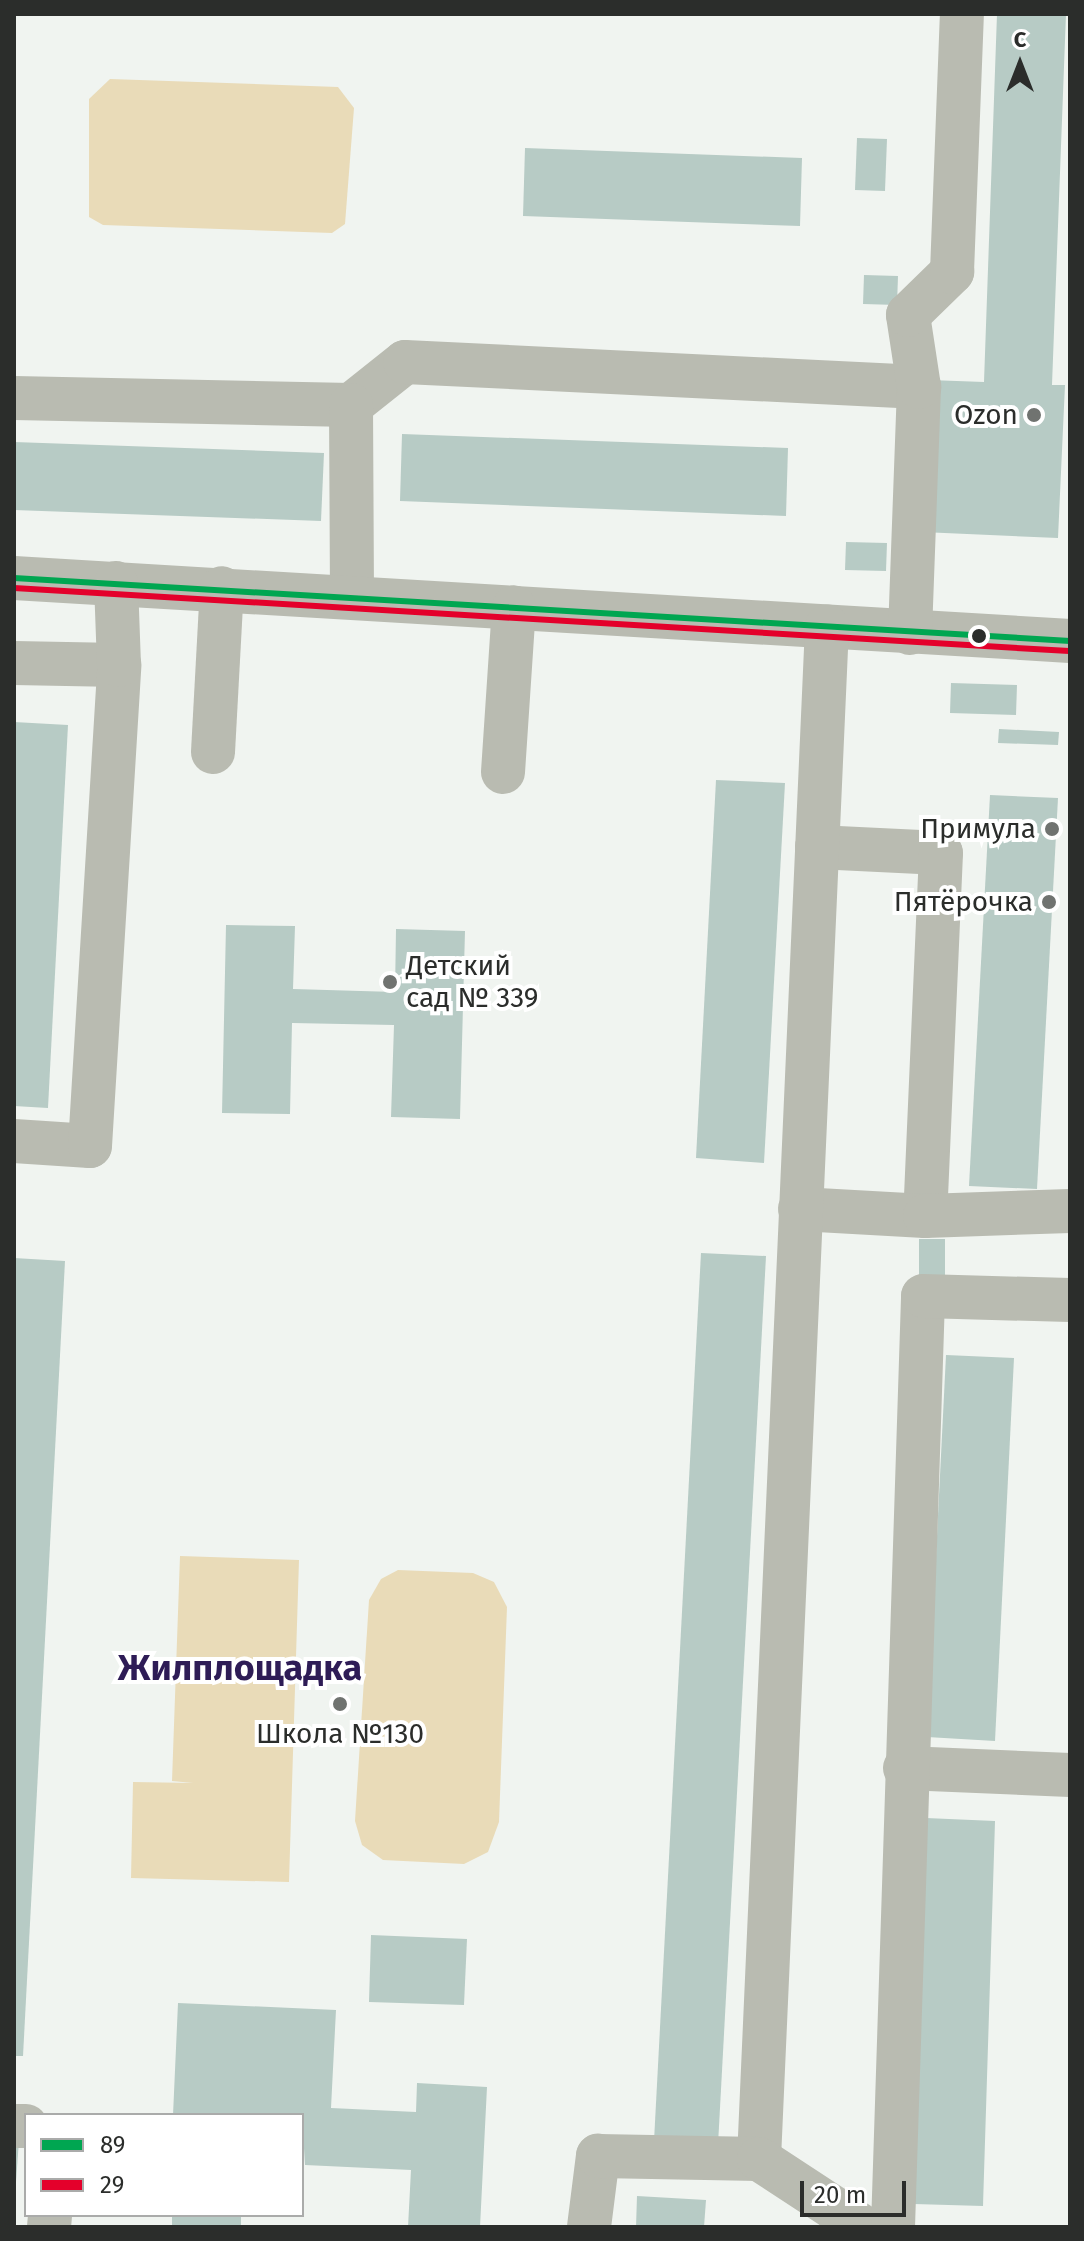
<!DOCTYPE html>
<meta charset="utf-8">
<style>
body{margin:0}
#map{position:relative;width:1084px;height:2241px;overflow:hidden;background:#f0f4f0;font-family:"Fira Sans",sans-serif}
div>[style]{position:absolute}
[style*='--x']{left:calc(var(--x)*1px);top:calc(var(--y)*1px);width:calc(var(--w)*1px);rotate:calc(var(--a)*1deg)}
.green>*{inset:0;background:#e9dbb8}
.building>*{inset:0;background:#b7cbc5}
.minor>*{height:44px;margin:-22px;padding:0 22px;transform-origin:22px;border-radius:22px;background:#b9bbb1}
.bus-1>*{height:6px;margin:-3px;padding:0 3px;transform-origin:3px;border-radius:3px;background:#00a651}
.bus-2>*{height:6px;margin:-3px;padding:0 3px;transform-origin:3px;border-radius:3px;background:#e4002b}
.dots>*{width:22px;height:22px;translate:-50% -50%;box-sizing:border-box;border:4px solid #fff;border-radius:50%}
span{translate:-50% -50%;white-space:nowrap;text-align:center;line-height:1.15;-webkit-text-stroke:8px #fff;paint-order:stroke}
.poi-label{font-size:28px;color:#2b2d2b}
.right{translate:-100% -50%;text-align:right}
.left{translate:0 -50%;text-align:left}
.district-label{font-size:36px;color:#2e1c56;font-weight:700}
.frame{position:absolute;inset:0;border:16px solid #2b2d2b;pointer-events:none}
.legend{position:absolute;left:24px;top:2113px;width:280px;height:104px;box-sizing:border-box;background:#fff;border:2px solid #aaabaa;margin:0;padding:10px 14px;list-style:none;font-size:24px;color:#2b2d2b}
.legend li{display:flex;align-items:center;gap:16px;height:40px}
.legend b{width:40px;border:2px solid #aaabaa}
.north{position:absolute;left:980px;top:24px;width:80px;height:80px;-webkit-text-stroke:6px #fff;paint-order:stroke;rotate:0deg;font-size:22px;font-weight:700;line-height:32px;text-align:center;color:#2b2d2b}
.north::after{content:'';display:block;margin:auto;width:28px;height:36px;background:#2b2d2b;clip-path:polygon(50% 0,100% 100%,50% 72%,0 100%)}
.scale{position:absolute;left:800px;top:2181px;width:106px;height:36px;box-sizing:border-box;border:4px solid #2b2d2b;border-top:0;padding-left:10px;font-size:24px;line-height:28px;white-space:nowrap;color:#2b2d2b;-webkit-text-stroke:6px #fff;paint-order:stroke}
</style>
<div id="map">
<div class="green">
<div style="clip-path:polygon(110px 79px,338px 87px,354px 108px,345px 224px,332px 233px,103px 225px,89px 217px,89px 99px)"></div>
<div style="clip-path:polygon(180px 1556px,299px 1560px,289px 1882px,131px 1878px,133px 1782px,193px 1783px,172px 1781px)"></div>
<div style="clip-path:polygon(398px 1570px,473px 1573px,494px 1582px,507px 1607px,499px 1822px,488px 1852px,464px 1864px,383px 1860px,362px 1845px,355px 1821px,369px 1600px,381px 1579px)"></div>
</div>
<div class="building">
<div style="clip-path:polygon(997px 14px,1066px 14px,1052px 385px,1065px 385px,1058px 538px,922px 532px,929px 380px,984px 382px)"></div>
<div style="clip-path:polygon(857px 138px,887px 139px,885px 191px,855px 190px)"></div>
<div style="clip-path:polygon(525px 148px,802px 158px,800px 226px,523px 216px)"></div>
<div style="clip-path:polygon(864px 275px,898px 276px,897px 305px,863px 304px)"></div>
<div style="clip-path:polygon(402px 434px,788px 448px,786px 516px,400px 501px)"></div>
<div style="clip-path:polygon(14px 442px,324px 453px,321px 521px,14px 510px)"></div>
<div style="clip-path:polygon(846px 542px,887px 543px,886px 571px,845px 570px)"></div>
<div style="clip-path:polygon(951px 683px,1017px 685px,1016px 715px,950px 713px)"></div>
<div style="clip-path:polygon(14px 722px,68px 725px,48px 1108px,14px 1106px)"></div>
<div style="clip-path:polygon(999px 729px,1059px 732px,1058px 745px,998px 743px)"></div>
<div style="clip-path:polygon(716px 780px,785px 783px,764px 1163px,696px 1158px)"></div>
<div style="clip-path:polygon(990px 795px,1058px 798px,1037px 1189px,969px 1186px)"></div>
<div style="clip-path:polygon(226px 925px,295px 926px,293px 989px,395px 992px,396px 929px,465px 931px,460px 1119px,391px 1117px,394px 1025px,292px 1023px,290px 1114px,222px 1113px)"></div>
<div style="clip-path:polygon(919px 1239px,945px 1239px,945px 1276px,919px 1276px)"></div>
<div style="clip-path:polygon(701px 1253px,766px 1256px,718px 2145px,654px 2141px)"></div>
<div style="clip-path:polygon(14px 1258px,65px 1261px,23px 2056px,14px 2056px)"></div>
<div style="clip-path:polygon(946px 1355px,1014px 1358px,995px 1741px,927px 1737px)"></div>
<div style="clip-path:polygon(926px 1818px,995px 1821px,983px 2206px,914px 2204px)"></div>
<div style="clip-path:polygon(371px 1935px,467px 1939px,464px 2005px,369px 2002px)"></div>
<div style="clip-path:polygon(178px 2003px,336px 2010px,331px 2108px,416px 2112px,417px 2083px,487px 2087px,480px 2227px,408px 2227px,411px 2170px,305px 2165px,302px 2115px,173px 2115px)"></div>
<div style="clip-path:polygon(14px 2140px,19px 2140px,16px 2182px,14px 2182px)"></div>
<div style="clip-path:polygon(637px 2196px,706px 2200px,704px 2227px,636px 2227px)"></div>
<div style="clip-path:polygon(172px 2215px,241px 2215px,241px 2227px,172px 2227px)"></div>
</div>
<div class="minor">
<div style="--x:14;--y:398;--w:337;--a:1.2"></div>
<div style="--x:351;--y:405;--w:69;--a:-38.5"></div>
<div style="--x:405;--y:362;--w:515;--a:2.78"></div>
<div style="--x:351;--y:405;--w:191;--a:89.7"></div>
<div style="--x:14;--y:578;--w:1058;--a:3.41"></div>
<div style="--x:910;--y:633;--w:246;--a:-87.9"></div>
<div style="--x:919;--y:387;--w:73;--a:-98.7"></div>
<div style="--x:908;--y:315;--w:62;--a:-44.3"></div>
<div style="--x:952;--y:272;--w:258;--a:-87.8"></div>
<div style="--x:14;--y:663;--w:105;--a:1.1"></div>
<div style="--x:213;--y:752;--w:164;--a:-86.9"></div>
<div style="--x:503;--y:772;--w:165;--a:-86.2"></div>
<div style="--x:817;--y:847;--w:124;--a:2.8"></div>
<div style="--x:941;--y:853;--w:363;--a:92.5"></div>
<div style="--x:14;--y:1141;--w:76;--a:3.8"></div>
<div style="--x:90;--y:1146;--w:482;--a:-86.5"></div>
<div style="--x:119;--y:665;--w:82;--a:-92.1"></div>
<div style="--x:800;--y:1209;--w:125;--a:3.2"></div>
<div style="--x:925;--y:1216;--w:145;--a:-2"></div>
<div style="--x:905;--y:1768;--w:165;--a:2.4"></div>
<div style="--x:14;--y:2126;--w:12;--a:0"></div>
<div style="--x:759;--y:2159;--w:1534;--a:-87.46"></div>
<div style="--x:49;--y:2227;--w:12;--a:-85"></div>
<div style="--x:589;--y:2227;--w:72;--a:-82.8"></div>
<div style="--x:598;--y:2156;--w:161;--a:1.1"></div>
<div style="--x:759;--y:2159;--w:124;--a:33.2"></div>
<div style="--x:893;--y:2227;--w:931;--a:-88.15"></div>
<div style="--x:923;--y:1296;--w:147;--a:1.6"></div>
</div>
<div class="bus-1">
<div style="--x:14;--y:578;--w:1058;--a:3.41"></div>
</div>
<div class="bus-2">
<div style="--x:14;--y:588;--w:1057;--a:3.42"></div>
</div>
<div class="dots">
<div style="left:1034px;top:415px;background:#707370"></div>
<div style="left:979px;top:636px;background:#2b2d2b"></div>
<div style="left:1052px;top:829px;background:#707370"></div>
<div style="left:1049px;top:902px;background:#707370"></div>
<div style="left:390px;top:982px;background:#707370"></div>
<div style="left:340px;top:1704px;background:#707370"></div>
</div>
<div class="poi-label">
<span class="right" style="left:1018px;top:415px">Ozon</span>
<span class="right" style="left:1036px;top:829px">Примула</span>
<span class="right" style="left:1033px;top:902px">Пятёрочка</span>
<span class="left" style="left:406px;top:982px">Детский<br>сад № 339</span>
<span style="left:340px;top:1734px">Школа №130</span>
</div>
<div class="district-label">
<span style="left:240px;top:1669px">Жилплощадка</span>
</div>
<div class="frame"></div>
<ul class="legend">
<li><b style="height:10px;background:#00a651"></b>89</li>
<li><b style="height:10px;background:#e4002b"></b>29</li>
</ul>
<div class="north">С</div>
<div class="scale">20 m</div>
</div>
